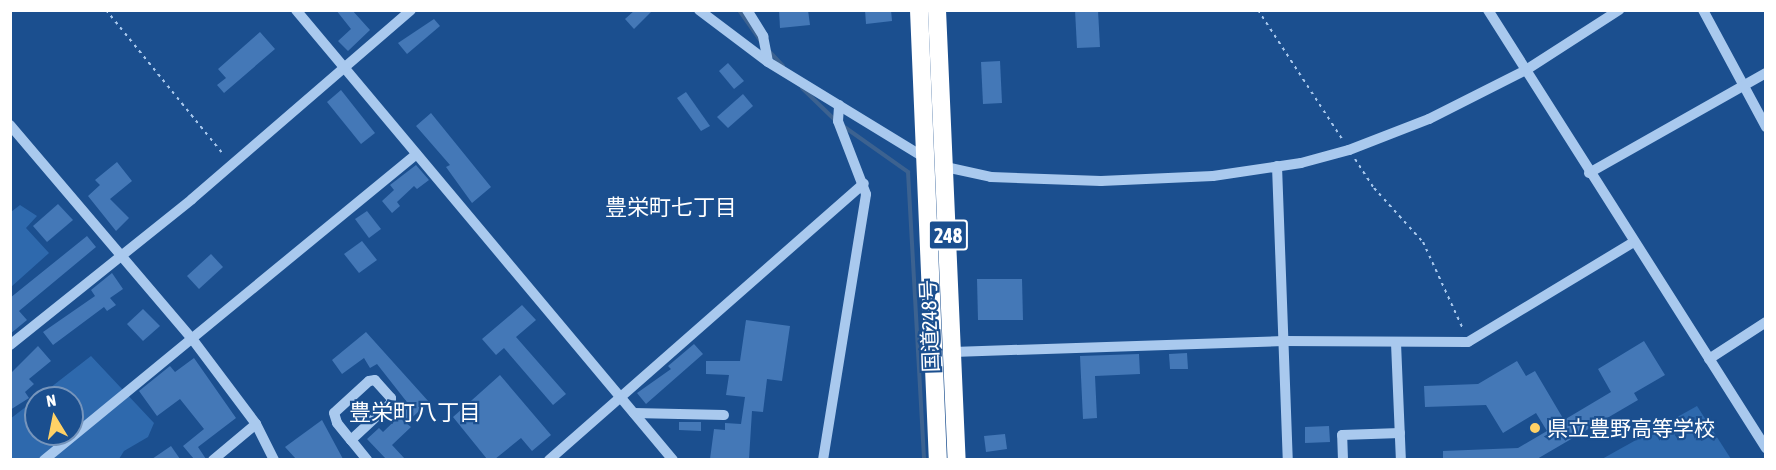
<!DOCTYPE html>
<meta charset="utf-8">
<style>
body{margin:0}
#map{position:relative;width:1776px;height:470px;overflow:hidden;background:#1b4f8f;font-family:"Asap Condensed","Noto Sans JP",sans-serif}
div>[style]{position:absolute}
[style*='--x']{left:calc(var(--x)*1px);top:calc(var(--y)*1px);width:calc(var(--w)*1px);rotate:calc(var(--a)*1deg)}
.green>*{inset:0;background:#2e69ad}
.stream>*{height:4px;margin:-2px;padding:0 2px;transform-origin:2px;border-radius:2px;background:#3c6290}
.building>*{inset:0;background:#4478b7}
.path>*{height:2px;margin-top:-1px;transform-origin:0;background:repeating-linear-gradient(90deg,#a9c9ee 0 3px,transparent 0 7.5px)}
.minor>*{height:10px;margin:-5px;padding:0 5px;transform-origin:5px;border-radius:5px;background:#a9c9ee}
.highway>*{height:18px;margin:-9px;padding:0 9px;transform-origin:9px;border-radius:9px;background:#fff}
.dots>*{width:16px;height:16px;translate:-50% -50%;box-sizing:border-box;border:3px solid #1b4f8f;border-radius:50%}
span{translate:-50% -50%;white-space:nowrap;text-align:center;line-height:1.15;-webkit-text-stroke:4.5px #1b4f8f;paint-order:stroke}
.shield-label span{padding:2px 4px;background:#1b4f8f;border:2px solid;border-radius:4px;-webkit-text-stroke-width:0}
.shield-label{font-size:20px;color:#fff;font-weight:700}
.street-label{font-size:21px;color:#fff}
.poi-label{font-size:21px;color:#fff}
.left{translate:0 -50%;text-align:left}
.neighbourhood-label{font-size:22px;color:#fff}
.frame{position:absolute;inset:0;border:12px solid #fff;pointer-events:none}
.north{position:absolute;left:24px;top:386px;width:60px;height:60px;box-sizing:border-box;background:#1b4f8f;border:2px solid #7695bc;border-radius:50%;rotate:350deg;font-size:16px;font-weight:700;line-height:24px;text-align:center;color:#fff}
.north::after{content:'';display:block;margin:auto;width:21px;height:27px;background:#ffd166;clip-path:polygon(50% 0,100% 100%,50% 72%,0 100%)}
</style>
<div id="map">
<div class="green">
<div style="clip-path:polygon(20px 205px,37px 216px,26px 228px,49px 253px,11px 287px,11px 212px)"></div>
<div style="clip-path:polygon(91px 356px,154px 423px,148px 437px,124px 451px,119px 459px,11px 460px,10px 419px,36px 399px,36px 434px,72px 434px,72px 398px,37px 398px)"></div>
<div style="clip-path:polygon(1697px 406px,1731px 459px,1602px 459px)"></div>
</div>
<div class="stream">
<div style="--x:739;--y:10;--w:39;--a:55"></div>
<div style="--x:770;--y:52;--w:19;--a:47"></div>
<div style="--x:802;--y:88;--w:46;--a:44.1"></div>
<div style="--x:843;--y:126;--w:80;--a:35.3"></div>
<div style="--x:908;--y:172;--w:288;--a:86.8"></div>
</div>
<div class="building">
<div style="clip-path:polygon(336px 10px,352px 10px,370px 30px,348px 51px,338px 41px,351px 29px)"></div>
<div style="clip-path:polygon(635px 10px,653px 10px,634px 29px,625px 19px)"></div>
<div style="clip-path:polygon(779px 10px,808px 10px,810px 25px,780px 28px)"></div>
<div style="clip-path:polygon(865px 10px,891px 10px,892px 21px,866px 24px)"></div>
<div style="clip-path:polygon(1075px 10px,1098px 10px,1100px 47px,1077px 48px)"></div>
<div style="clip-path:polygon(434px 19px,440px 26px,407px 54px,398px 43px)"></div>
<div style="clip-path:polygon(260px 32px,275px 49px,224px 93px,217px 85px,226px 78px,218px 69px)"></div>
<div style="clip-path:polygon(1000px 61px,1002px 103px,983px 104px,981px 62px)"></div>
<div style="clip-path:polygon(728px 63px,744px 81px,734px 89px,719px 71px)"></div>
<div style="clip-path:polygon(341px 90px,375px 133px,361px 144px,327px 102px)"></div>
<div style="clip-path:polygon(686px 92px,710px 126px,701px 131px,677px 98px)"></div>
<div style="clip-path:polygon(743px 94px,753px 106px,728px 128px,717px 117px)"></div>
<div style="clip-path:polygon(431px 113px,491px 187px,472px 203px,446px 167px,450px 165px,416px 126px)"></div>
<div style="clip-path:polygon(117px 162px,132px 181px,110px 199px,129px 218px,116px 231px,88px 196px,100px 185px,95px 180px)"></div>
<div style="clip-path:polygon(416px 165px,429px 180px,417px 189px,414px 186px,397px 202px,400px 206px,392px 213px,382px 201px,394px 190px,390px 185px)"></div>
<div style="clip-path:polygon(58px 204px,73px 220px,47px 242px,33px 226px)"></div>
<div style="clip-path:polygon(367px 211px,381px 229px,369px 238px,355px 219px)"></div>
<div style="clip-path:polygon(87px 236px,96px 247px,19px 311px,27px 320px,10px 334px,10px 298px)"></div>
<div style="clip-path:polygon(362px 241px,377px 260px,359px 273px,344px 254px)"></div>
<div style="clip-path:polygon(211px 254px,223px 267px,199px 289px,187px 276px)"></div>
<div style="clip-path:polygon(112px 273px,123px 289px,110px 298px,116px 305px,107px 311px,104px 307px,53px 345px,43px 332px,95px 296px,91px 290px)"></div>
<div style="clip-path:polygon(977px 279px,1022px 279px,1023px 320px,978px 320px)"></div>
<div style="clip-path:polygon(522px 305px,536px 320px,516px 337px,566px 394px,553px 405px,504px 348px,496px 355px,482px 339px)"></div>
<div style="clip-path:polygon(143px 309px,160px 326px,143px 341px,127px 324px)"></div>
<div style="clip-path:polygon(746px 320px,790px 326px,782px 381px,767px 379px,763px 412px,752px 411px,749px 459px,710px 459px,714px 429px,725px 430px,725px 423px,741px 424px,745px 397px,726px 395px,729px 375px,706px 374px,706px 361px,740px 361px)"></div>
<div style="clip-path:polygon(366px 332px,429px 402px,406px 423px,411px 427px,392px 445px,405px 459px,386px 459px,367px 439px,379px 428px,383px 432px,410px 406px,377px 364px,370px 368px,364px 358px,342px 374px,332px 360px)"></div>
<div style="clip-path:polygon(1644px 341px,1665px 375px,1634px 393px,1638px 400px,1537px 459px,1443px 459px,1443px 451px,1518px 448px,1547px 431px,1536px 413px,1503px 433px,1486px 405px,1425px 407px,1424px 386px,1478px 384px,1517px 361px,1526px 376px,1535px 371px,1564px 420px,1611px 392px,1598px 369px)"></div>
<div style="clip-path:polygon(694px 344px,703px 354px,646px 404px,637px 393px,671px 369px,668px 366px)"></div>
<div style="clip-path:polygon(38px 346px,51px 361px,29px 379px,34px 384px,25px 392px,29px 398px,10px 410px,10px 374px)"></div>
<div style="clip-path:polygon(1187px 353px,1188px 369px,1170px 369px,1169px 354px)"></div>
<div style="clip-path:polygon(1139px 354px,1140px 374px,1095px 376px,1097px 418px,1083px 419px,1080px 356px)"></div>
<div style="clip-path:polygon(194px 358px,236px 418px,198px 447px,206px 459px,194px 459px,183px 446px,204px 429px,180px 399px,157px 416px,139px 391px,170px 366px,175px 372px)"></div>
<div style="clip-path:polygon(500px 375px,551px 435px,532px 451px,521px 438px,495px 459px,487px 459px,453px 417px)"></div>
<div style="clip-path:polygon(322px 420px,343px 459px,296px 459px,285px 447px)"></div>
<div style="clip-path:polygon(679px 422px,701px 422px,701px 431px,679px 430px)"></div>
<div style="clip-path:polygon(1329px 426px,1330px 442px,1305px 443px,1305px 427px)"></div>
<div style="clip-path:polygon(1005px 434px,1007px 449px,986px 452px,984px 436px)"></div>
<div style="clip-path:polygon(171px 446px,180px 459px,152px 459px)"></div>
</div>
<div class="path">
<div style="--x:106;--y:10;--w:187;--a:50.9"></div>
<div style="--x:1258;--y:10;--w:154;--a:56.9"></div>
<div style="--x:1355;--y:159;--w:35;--a:57"></div>
<div style="--x:1374;--y:188;--w:73;--a:47.8"></div>
<div style="--x:1423;--y:242;--w:96;--a:65.3"></div>
</div>
<div class="minor">
<div style="--x:296;--y:10;--w:587;--a:50.04"></div>
<div style="--x:699;--y:10;--w:86;--a:37"></div>
<div style="--x:768;--y:62;--w:186;--a:31.4"></div>
<div style="--x:747;--y:10;--w:31;--a:58"></div>
<div style="--x:763;--y:36;--w:26;--a:79"></div>
<div style="--x:1488;--y:10;--w:519;--a:57.6"></div>
<div style="--x:1703;--y:10;--w:133;--a:61.7"></div>
<div style="--x:10;--y:125;--w:282;--a:49.6"></div>
<div style="--x:193;--y:340;--w:105;--a:53.1"></div>
<div style="--x:256;--y:424;--w:40;--a:63.4"></div>
<div style="--x:941;--y:166;--w:51;--a:12.4"></div>
<div style="--x:991;--y:177;--w:110;--a:2.1"></div>
<div style="--x:1101;--y:181;--w:112;--a:-2.6"></div>
<div style="--x:1213;--y:176;--w:89;--a:-8.4"></div>
<div style="--x:1301;--y:163;--w:50;--a:-15.2"></div>
<div style="--x:1349;--y:150;--w:86;--a:-21.2"></div>
<div style="--x:1429;--y:119;--w:109;--a:-26.8"></div>
<div style="--x:1526;--y:70;--w:111;--a:-32.8"></div>
<div style="--x:1277;--y:166;--w:294;--a:87.9"></div>
<div style="--x:1589;--y:173;--w:203;--a:-29.5"></div>
<div style="--x:1396;--y:343;--w:117;--a:87.6"></div>
<div style="--x:10;--y:345;--w:233;--a:-38.7"></div>
<div style="--x:192;--y:199;--w:289;--a:-40.8"></div>
<div style="--x:953;--y:352;--w:331;--a:-1.9"></div>
<div style="--x:1284;--y:341;--w:184;--a:0.3"></div>
<div style="--x:1468;--y:342;--w:194;--a:-31.1"></div>
<div style="--x:1709;--y:359;--w:68;--a:-33"></div>
<div style="--x:634;--y:413;--w:90;--a:1.3"></div>
<div style="--x:351;--y:440;--w:54;--a:-42.8"></div>
<div style="--x:391;--y:403;--w:5;--a:-90"></div>
<div style="--x:391;--y:398;--w:24;--a:-132"></div>
<div style="--x:375;--y:380;--w:6;--a:171"></div>
<div style="--x:369;--y:381;--w:47;--a:137.6"></div>
<div style="--x:334;--y:413;--w:10;--a:73"></div>
<div style="--x:337;--y:423;--w:22;--a:51"></div>
<div style="--x:351;--y:440;--w:26;--a:51"></div>
<div style="--x:44;--y:460;--w:482;--a:-39.4"></div>
<div style="--x:213;--y:460;--w:56;--a:-39.9"></div>
<div style="--x:549;--y:460;--w:419;--a:-41.3"></div>
<div style="--x:823;--y:460;--w:269;--a:-80.8"></div>
<div style="--x:866;--y:194;--w:78;--a:-111"></div>
<div style="--x:838;--y:121;--w:16;--a:-86"></div>
<div style="--x:1343;--y:460;--w:25;--a:-92"></div>
<div style="--x:1342;--y:435;--w:58;--a:-2"></div>
</div>
<div class="highway">
<div style="--x:919;--y:10;--w:450;--a:87.6"></div>
<div style="--x:937;--y:10;--w:450;--a:87.5"></div>
</div>
<div class="dots">
<div style="left:1535px;top:428px;background:#ffd166"></div>
</div>
<div class="shield-label">
<span style="left:948px;top:235px">248</span>
</div>
<div class="street-label">
<span style="left:929px;top:326px;rotate:-92deg">国道248号</span>
</div>
<div class="poi-label">
<span class="left" style="left:1547px;top:428px">県立豊野高等学校</span>
</div>
<div class="neighbourhood-label">
<span style="left:671px;top:208px">豊栄町七丁目</span>
<span style="left:415px;top:413px">豊栄町八丁目</span>
</div>
<div class="frame"></div>
<div class="north">N</div>
</div>
